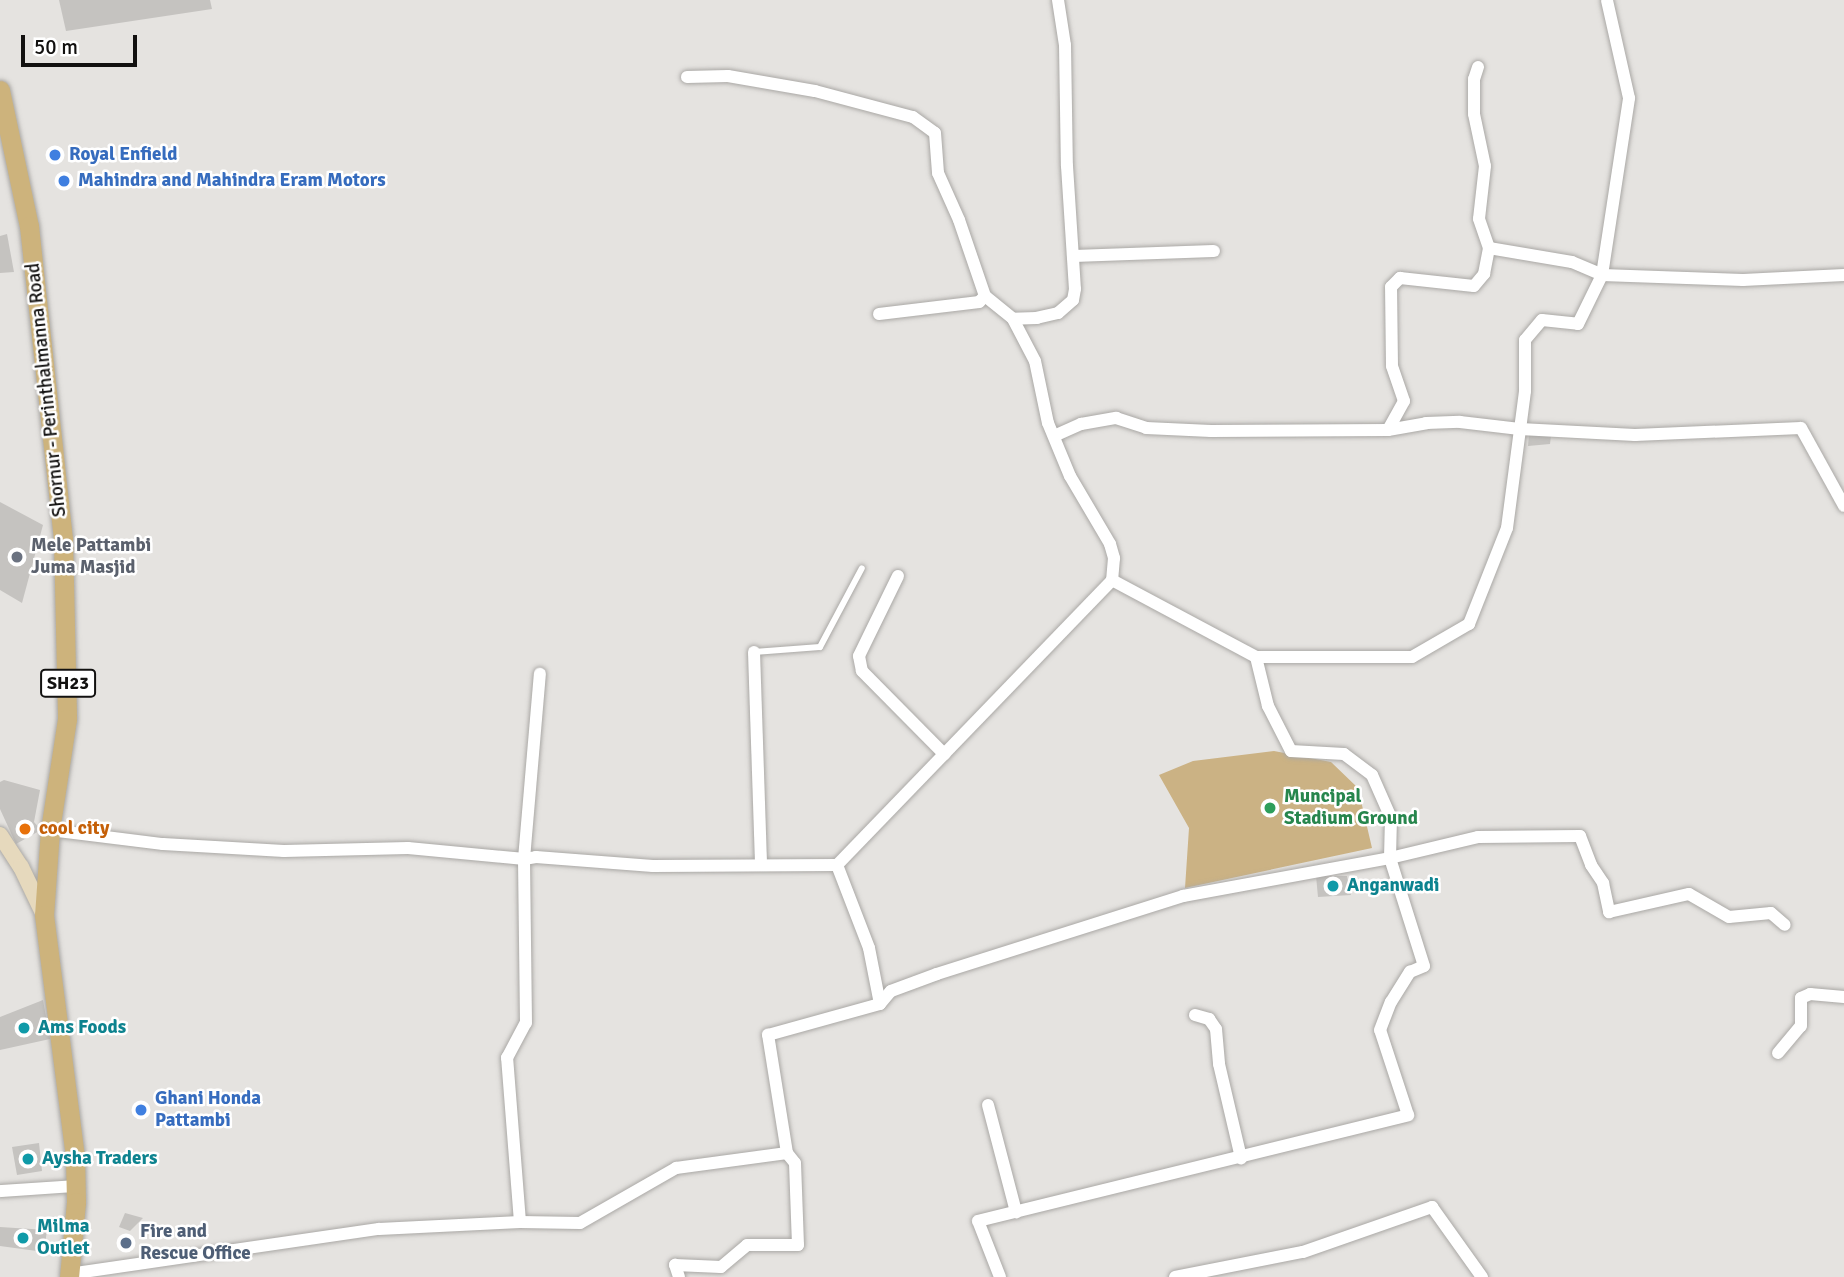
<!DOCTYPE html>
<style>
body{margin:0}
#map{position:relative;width:1844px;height:1277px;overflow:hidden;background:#e5e3e0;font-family:Signika,sans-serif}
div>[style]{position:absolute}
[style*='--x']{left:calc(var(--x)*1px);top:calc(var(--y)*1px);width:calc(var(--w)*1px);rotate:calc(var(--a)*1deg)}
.green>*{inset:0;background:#cbb284}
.building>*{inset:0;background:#c5c3c0}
.roads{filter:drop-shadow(0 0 2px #aaa8a5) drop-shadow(0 0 2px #aaa8a5)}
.lane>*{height:6px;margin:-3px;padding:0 3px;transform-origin:3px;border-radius:3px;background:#fff}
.street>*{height:12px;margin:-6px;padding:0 6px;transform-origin:6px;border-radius:6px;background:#fff}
.secondary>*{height:16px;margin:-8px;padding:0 8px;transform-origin:8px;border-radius:8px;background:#e6d9bd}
.primary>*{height:19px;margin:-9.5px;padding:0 9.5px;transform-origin:9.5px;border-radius:9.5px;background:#cdb37c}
.dots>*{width:19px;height:19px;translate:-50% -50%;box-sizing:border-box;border:4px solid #fff;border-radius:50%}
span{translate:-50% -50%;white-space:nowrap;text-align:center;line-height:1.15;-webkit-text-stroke:5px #fff;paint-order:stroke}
.shield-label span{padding:2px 5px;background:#fff;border:2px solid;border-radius:5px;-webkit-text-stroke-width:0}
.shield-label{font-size:18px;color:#121110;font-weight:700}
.shop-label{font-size:19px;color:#366cbe;font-weight:700}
.left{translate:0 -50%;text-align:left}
.street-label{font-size:19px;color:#121110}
.worship-label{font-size:19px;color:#5b616d;font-weight:700}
.leisure-label{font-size:19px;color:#27864d;font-weight:700}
.food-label{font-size:19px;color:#c56008;font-weight:700}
.culture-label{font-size:19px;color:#0d838f;font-weight:700}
.service-label{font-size:19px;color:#4e5e75;font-weight:700}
.scale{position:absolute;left:21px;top:35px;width:116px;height:32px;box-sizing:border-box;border:4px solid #121110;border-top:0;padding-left:9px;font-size:21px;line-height:24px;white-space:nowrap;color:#121110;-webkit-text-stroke:5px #fff;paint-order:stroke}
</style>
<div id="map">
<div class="green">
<div style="clip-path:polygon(1274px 751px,1331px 762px,1358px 788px,1372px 848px,1185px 888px,1189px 828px,1159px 775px,1193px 761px)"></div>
</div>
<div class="building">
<div style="clip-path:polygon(59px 0,210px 0,212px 9px,66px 31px)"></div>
<div style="clip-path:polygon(7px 234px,14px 272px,0 273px,0 236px)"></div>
<div style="clip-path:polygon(1529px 434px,1551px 436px,1550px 444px,1528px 446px)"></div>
<div style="clip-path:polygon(0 502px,43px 525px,22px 603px,0 590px)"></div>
<div style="clip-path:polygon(4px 780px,40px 790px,34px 822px,41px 830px,16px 844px,0 809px,0 782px)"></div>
<div style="clip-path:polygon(1316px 876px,1347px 876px,1351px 895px,1318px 897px)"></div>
<div style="clip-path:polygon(43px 1000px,50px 1039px,0 1050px,0 1017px)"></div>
<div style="clip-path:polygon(39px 1143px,42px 1171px,17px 1175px,12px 1147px)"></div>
<div style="clip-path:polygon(125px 1213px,143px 1218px,130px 1231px,119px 1227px)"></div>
<div style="clip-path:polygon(0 1227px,47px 1230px,44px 1252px,0 1246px)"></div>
</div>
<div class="roads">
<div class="lane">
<div style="--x:754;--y:652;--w:66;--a:-4.3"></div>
<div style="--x:820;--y:647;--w:89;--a:-62"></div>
</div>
<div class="street">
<div style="--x:1058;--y:0;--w:46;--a:81.2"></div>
<div style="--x:1065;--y:45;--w:121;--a:89.1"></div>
<div style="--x:1067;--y:166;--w:123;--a:86.3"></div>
<div style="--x:1075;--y:289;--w:11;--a:100"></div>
<div style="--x:1073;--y:300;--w:20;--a:139"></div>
<div style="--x:1058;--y:313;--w:22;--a:167"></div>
<div style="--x:1037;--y:318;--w:24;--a:178"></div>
<div style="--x:1013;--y:319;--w:47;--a:62.4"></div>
<div style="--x:1035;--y:361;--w:63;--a:78.2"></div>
<div style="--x:1048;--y:423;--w:57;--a:67.5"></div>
<div style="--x:1070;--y:476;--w:79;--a:59.5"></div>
<div style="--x:1110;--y:544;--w:15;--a:74"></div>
<div style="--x:1114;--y:558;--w:22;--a:95"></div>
<div style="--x:1478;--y:67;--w:13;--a:108"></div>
<div style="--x:1474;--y:79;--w:35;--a:90"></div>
<div style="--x:1474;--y:114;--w:53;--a:78.1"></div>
<div style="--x:1485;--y:166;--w:53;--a:96.5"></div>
<div style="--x:1479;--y:219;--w:31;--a:71"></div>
<div style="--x:687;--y:77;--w:41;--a:-1.4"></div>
<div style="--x:728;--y:76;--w:88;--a:9.8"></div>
<div style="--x:815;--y:91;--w:101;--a:14.9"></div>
<div style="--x:913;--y:117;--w:27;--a:36"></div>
<div style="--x:935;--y:133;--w:40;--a:85.7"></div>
<div style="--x:938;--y:173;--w:51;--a:65.9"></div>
<div style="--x:959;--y:220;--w:80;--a:71.1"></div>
<div style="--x:985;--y:296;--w:36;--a:39"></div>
<div style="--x:1073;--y:256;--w:141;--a:-2"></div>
<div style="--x:879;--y:314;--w:101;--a:-6.8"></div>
<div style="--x:979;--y:302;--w:8;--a:-45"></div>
<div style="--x:1388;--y:430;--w:33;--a:-61"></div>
<div style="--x:1404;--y:401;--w:37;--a:-109"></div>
<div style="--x:1392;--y:366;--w:79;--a:-90.7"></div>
<div style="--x:1391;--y:287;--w:13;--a:-45"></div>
<div style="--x:1400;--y:278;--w:74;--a:6.2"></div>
<div style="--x:1474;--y:286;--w:16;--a:-50"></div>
<div style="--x:1484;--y:274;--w:26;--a:-79"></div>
<div style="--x:1489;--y:248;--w:84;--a:9.6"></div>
<div style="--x:1572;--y:262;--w:33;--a:23"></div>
<div style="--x:1602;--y:275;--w:141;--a:2"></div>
<div style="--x:1743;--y:280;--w:101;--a:-2.8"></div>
<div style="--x:1054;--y:436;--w:30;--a:-24"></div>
<div style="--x:1081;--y:424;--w:36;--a:-10"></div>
<div style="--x:1116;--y:418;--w:32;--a:18"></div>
<div style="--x:1146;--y:428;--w:65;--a:2.6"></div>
<div style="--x:1211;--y:431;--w:177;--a:-0.3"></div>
<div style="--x:1388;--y:430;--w:39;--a:-10"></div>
<div style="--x:1426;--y:423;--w:34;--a:-2"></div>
<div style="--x:1460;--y:422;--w:60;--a:6.7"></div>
<div style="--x:1520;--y:429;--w:115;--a:3"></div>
<div style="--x:1635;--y:435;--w:166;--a:-2.4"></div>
<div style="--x:1801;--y:428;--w:89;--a:61.1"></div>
<div style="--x:898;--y:576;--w:89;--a:116"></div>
<div style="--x:859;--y:656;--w:15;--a:79"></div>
<div style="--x:862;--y:671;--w:117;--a:45.3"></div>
<div style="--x:754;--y:652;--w:213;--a:88.1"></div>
<div style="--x:50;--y:830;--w:114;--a:7.1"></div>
<div style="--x:163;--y:844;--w:121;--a:3.3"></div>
<div style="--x:284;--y:851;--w:124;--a:-1.4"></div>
<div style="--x:408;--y:848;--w:117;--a:5.4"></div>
<div style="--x:524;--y:859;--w:186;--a:-85.1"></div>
<div style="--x:837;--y:865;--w:89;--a:68.9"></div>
<div style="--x:869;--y:948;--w:57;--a:78.9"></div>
<div style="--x:1195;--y:1015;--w:15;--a:16"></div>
<div style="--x:1209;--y:1019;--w:12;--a:55"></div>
<div style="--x:1216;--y:1029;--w:35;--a:85"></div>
<div style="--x:1219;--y:1064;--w:97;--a:76.8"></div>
<div style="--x:1778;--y:1053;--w:35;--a:-50"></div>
<div style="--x:1801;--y:1026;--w:28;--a:-90"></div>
<div style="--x:1801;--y:998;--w:10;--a:-24"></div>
<div style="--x:1810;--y:994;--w:34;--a:5"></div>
<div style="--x:988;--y:1105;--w:111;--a:75.3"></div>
<div style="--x:0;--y:1191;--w:75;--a:-3.8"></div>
<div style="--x:520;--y:1222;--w:60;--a:1"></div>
<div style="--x:580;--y:1223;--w:111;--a:-29.8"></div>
<div style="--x:676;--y:1168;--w:112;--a:-7.7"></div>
<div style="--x:787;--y:1153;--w:120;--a:-99.1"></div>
<div style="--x:768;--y:1035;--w:116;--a:-15.5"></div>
<div style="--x:880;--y:1004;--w:17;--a:-50"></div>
<div style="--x:891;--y:991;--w:49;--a:-20.3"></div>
<div style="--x:937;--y:974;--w:258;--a:-17.6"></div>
<div style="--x:1183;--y:896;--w:210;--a:-10.4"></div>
<div style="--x:1390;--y:858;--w:40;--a:-88.6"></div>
<div style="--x:1391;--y:818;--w:47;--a:-113.8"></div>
<div style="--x:1372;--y:775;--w:35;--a:-143"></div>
<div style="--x:1344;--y:754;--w:53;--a:-176.8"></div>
<div style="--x:1291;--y:751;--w:51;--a:-117.1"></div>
<div style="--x:1268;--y:706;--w:50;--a:-103.8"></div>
<div style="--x:69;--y:1274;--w:313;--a:-8.3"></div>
<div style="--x:379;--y:1229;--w:141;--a:-2.8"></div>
<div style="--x:520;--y:1222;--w:165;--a:-94.5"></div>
<div style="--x:507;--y:1058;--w:40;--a:-62"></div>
<div style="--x:526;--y:1023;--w:164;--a:-90.7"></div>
<div style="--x:524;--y:859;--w:12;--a:-9"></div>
<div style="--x:536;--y:857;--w:117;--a:4.4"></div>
<div style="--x:653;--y:866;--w:184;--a:-0.3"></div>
<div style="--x:837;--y:865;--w:396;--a:-46"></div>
<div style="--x:1112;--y:580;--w:163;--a:28.1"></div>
<div style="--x:1256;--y:657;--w:156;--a:0"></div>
<div style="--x:1412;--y:657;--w:66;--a:-30.1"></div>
<div style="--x:1469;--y:624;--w:103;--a:-68.4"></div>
<div style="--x:1507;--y:528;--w:138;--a:-82.5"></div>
<div style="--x:1525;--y:391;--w:51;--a:-90"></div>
<div style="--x:1525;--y:340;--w:26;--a:-50"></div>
<div style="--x:1542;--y:320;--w:36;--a:6"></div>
<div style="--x:1578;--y:324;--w:55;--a:-63.9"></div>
<div style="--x:1602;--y:275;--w:179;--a:-81.3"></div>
<div style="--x:1629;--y:98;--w:100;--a:-102.7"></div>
<div style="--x:679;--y:1277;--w:13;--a:-108"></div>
<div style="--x:675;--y:1265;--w:46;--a:2.5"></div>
<div style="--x:721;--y:1267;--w:34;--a:-40"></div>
<div style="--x:747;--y:1245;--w:51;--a:0"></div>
<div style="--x:798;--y:1245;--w:82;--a:-92.1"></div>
<div style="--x:795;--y:1163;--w:13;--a:-129"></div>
<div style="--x:1000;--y:1277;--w:60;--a:-111.4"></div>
<div style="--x:978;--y:1221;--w:443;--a:-13.8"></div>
<div style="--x:1408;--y:1115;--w:89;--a:-108.2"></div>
<div style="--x:1380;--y:1030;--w:30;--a:-69"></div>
<div style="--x:1391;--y:1002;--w:36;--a:-58"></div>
<div style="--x:1410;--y:972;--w:15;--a:-23"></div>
<div style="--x:1424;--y:966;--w:113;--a:-107.5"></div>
<div style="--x:1390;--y:858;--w:90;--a:-13.4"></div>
<div style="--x:1478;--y:837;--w:102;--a:-0.6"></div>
<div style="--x:1580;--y:836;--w:31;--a:69"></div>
<div style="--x:1591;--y:865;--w:22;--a:56"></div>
<div style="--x:1603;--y:883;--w:30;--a:78"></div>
<div style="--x:1609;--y:912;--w:82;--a:-12.7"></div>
<div style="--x:1689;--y:894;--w:46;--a:29.9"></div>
<div style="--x:1729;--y:917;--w:42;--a:-5.4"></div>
<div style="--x:1771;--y:913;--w:18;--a:41"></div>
<div style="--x:1175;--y:1277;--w:130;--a:-11.1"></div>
<div style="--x:1303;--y:1252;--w:137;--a:-19.2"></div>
<div style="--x:1432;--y:1207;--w:86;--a:54.5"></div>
</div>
<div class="secondary">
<div style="--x:0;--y:835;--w:38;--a:57"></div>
<div style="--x:21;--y:867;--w:53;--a:64.4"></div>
</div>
<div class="primary">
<div style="--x:0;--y:90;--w:139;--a:78"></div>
<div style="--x:29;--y:226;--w:315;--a:83.8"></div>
<div style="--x:63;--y:539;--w:180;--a:88.7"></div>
<div style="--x:67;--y:719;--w:112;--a:98.7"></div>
<div style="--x:50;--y:830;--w:85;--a:94"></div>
<div style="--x:44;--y:915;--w:244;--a:82.7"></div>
<div style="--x:75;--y:1157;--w:45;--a:88.7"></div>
<div style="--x:76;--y:1202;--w:75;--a:95.3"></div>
</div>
</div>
<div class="dots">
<div style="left:55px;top:155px;background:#3f7fe0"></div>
<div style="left:64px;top:181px;background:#3f7fe0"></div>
<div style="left:17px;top:557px;background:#6b7280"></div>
<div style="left:1270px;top:808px;background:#2e9e5b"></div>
<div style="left:25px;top:829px;background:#e8710a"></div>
<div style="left:1333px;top:886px;background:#0f9aa8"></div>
<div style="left:24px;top:1028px;background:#0f9aa8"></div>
<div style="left:141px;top:1110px;background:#3f7fe0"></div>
<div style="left:28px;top:1159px;background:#0f9aa8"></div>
<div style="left:23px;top:1238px;background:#0f9aa8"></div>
<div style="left:126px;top:1243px;background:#5c6f8a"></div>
</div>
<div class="shield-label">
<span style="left:68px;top:683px">SH23</span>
</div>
<div class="shop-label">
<span class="left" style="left:69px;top:155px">Royal Enfield</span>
<span class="left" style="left:78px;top:181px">Mahindra and Mahindra Eram Motors</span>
<span class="left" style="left:155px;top:1110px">Ghani Honda<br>Pattambi</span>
</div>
<div class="street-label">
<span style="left:47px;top:390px;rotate:-96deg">Shornur - Perinthalmanna Road</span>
</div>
<div class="worship-label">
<span class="left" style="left:31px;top:557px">Mele Pattambi<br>Juma Masjid</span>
</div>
<div class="leisure-label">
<span class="left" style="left:1284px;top:808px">Muncipal<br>Stadium Ground</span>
</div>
<div class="food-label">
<span class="left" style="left:39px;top:829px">cool city</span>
</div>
<div class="culture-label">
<span class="left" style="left:1347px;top:886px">Anganwadi</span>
<span class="left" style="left:38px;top:1028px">Ams Foods</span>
<span class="left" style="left:42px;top:1159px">Aysha Traders</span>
<span class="left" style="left:37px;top:1238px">Milma<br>Outlet</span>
</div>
<div class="service-label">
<span class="left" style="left:140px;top:1243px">Fire and<br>Rescue Office</span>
</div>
<div class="scale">50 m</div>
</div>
